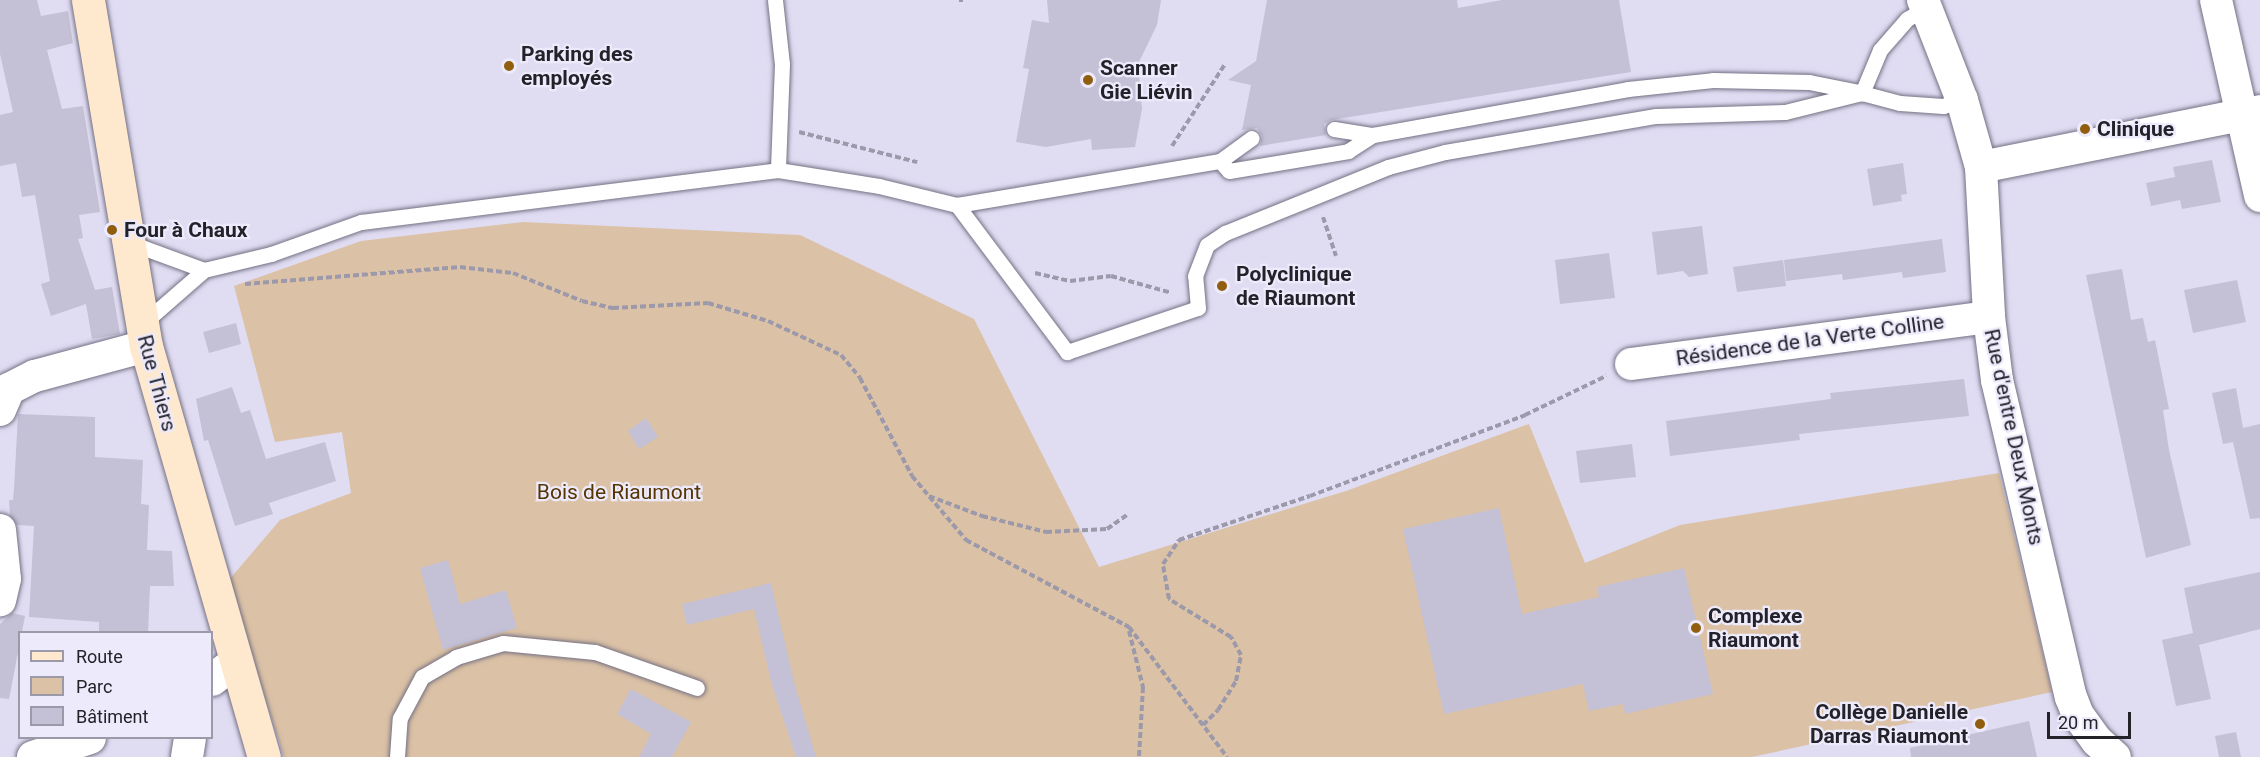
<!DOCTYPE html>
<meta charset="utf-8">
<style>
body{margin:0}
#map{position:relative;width:2260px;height:757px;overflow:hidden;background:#e0dcf2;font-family:Roboto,sans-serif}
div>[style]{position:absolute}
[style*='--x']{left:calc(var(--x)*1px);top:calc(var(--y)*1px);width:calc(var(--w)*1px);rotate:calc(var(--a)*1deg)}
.green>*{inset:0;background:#dbc1a5}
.building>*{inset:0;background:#c4c0d5}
.path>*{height:4px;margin-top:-2px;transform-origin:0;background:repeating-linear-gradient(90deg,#9c99aa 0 6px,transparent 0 9px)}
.roads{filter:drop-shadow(0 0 2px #757184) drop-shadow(0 0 2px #757184)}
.lane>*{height:15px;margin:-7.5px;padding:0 7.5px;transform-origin:7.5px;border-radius:7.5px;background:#fff}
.street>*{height:32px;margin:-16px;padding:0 16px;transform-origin:16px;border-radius:16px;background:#fff}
.secondary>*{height:33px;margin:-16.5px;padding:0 16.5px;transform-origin:16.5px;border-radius:16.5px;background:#fee9cf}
.dots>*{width:16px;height:16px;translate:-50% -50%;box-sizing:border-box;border:3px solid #edeafc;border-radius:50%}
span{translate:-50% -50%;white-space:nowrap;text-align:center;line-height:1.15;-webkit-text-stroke:4.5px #edeafc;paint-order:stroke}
.poi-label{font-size:21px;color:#232229;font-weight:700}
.left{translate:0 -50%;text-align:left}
.right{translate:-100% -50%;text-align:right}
.street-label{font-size:21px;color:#232229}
.park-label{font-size:21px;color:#563502}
.legend{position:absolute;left:18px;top:631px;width:195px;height:108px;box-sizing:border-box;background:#edeafc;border:2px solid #9c9aa8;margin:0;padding:8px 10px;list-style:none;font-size:18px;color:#232229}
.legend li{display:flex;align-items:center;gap:12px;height:30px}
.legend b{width:30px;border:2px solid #9c9aa8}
.scale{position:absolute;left:2047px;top:712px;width:84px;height:27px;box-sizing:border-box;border:3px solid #232229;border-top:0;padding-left:8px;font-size:18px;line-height:21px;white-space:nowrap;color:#232229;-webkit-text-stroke:4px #edeafc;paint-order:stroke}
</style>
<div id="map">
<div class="green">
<div style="clip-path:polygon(523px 222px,800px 235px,974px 319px,1099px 567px,1346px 491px,1529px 424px,1585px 563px,1680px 525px,1999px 473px,2052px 692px,1752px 757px,284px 757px,228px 581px,280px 520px,351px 493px,342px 432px,275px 442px,234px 286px,361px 241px)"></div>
</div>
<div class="building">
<div style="clip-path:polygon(0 0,37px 0,41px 16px,68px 11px,73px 43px,47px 50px,62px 109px,83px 106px,100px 212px,79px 215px,83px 238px,78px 239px,95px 290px,112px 287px,120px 334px,92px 339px,86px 304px,51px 316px,41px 284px,50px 281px,35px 195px,22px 197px,16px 163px,0 166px,0 115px,13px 112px,0 54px)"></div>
<div style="clip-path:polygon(1047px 0,1161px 0,1157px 25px,1138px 64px,1142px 109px,1135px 147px,1092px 150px,1091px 139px,1046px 147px,1016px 142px,1029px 69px,1023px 68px,1032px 20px,1049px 23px)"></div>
<div style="clip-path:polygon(1267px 0,1457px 0,1458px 8px,1502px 0,1619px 0,1631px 72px,1331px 120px,1324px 124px,1326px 135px,1260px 146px,1262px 136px,1257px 128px,1242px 130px,1251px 85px,1228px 80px,1256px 61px)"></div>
<div style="clip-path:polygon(2212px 160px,2221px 202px,2182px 209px,2180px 200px,2151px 206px,2146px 183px,2175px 177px,2173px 167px)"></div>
<div style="clip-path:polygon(1903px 163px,1907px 194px,1901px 195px,1902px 201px,1873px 206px,1867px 169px)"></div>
<div style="clip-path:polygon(1702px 226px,1708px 274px,1689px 277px,1683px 271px,1657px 275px,1652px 232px)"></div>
<div style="clip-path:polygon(1942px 239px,1946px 272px,1903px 278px,1902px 272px,1843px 280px,1842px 274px,1786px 281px,1784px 260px)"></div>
<div style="clip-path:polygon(1609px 253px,1615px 298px,1560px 304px,1555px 260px)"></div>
<div style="clip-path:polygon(1783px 260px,1786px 286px,1737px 292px,1733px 267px)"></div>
<div style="clip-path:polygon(2122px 269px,2131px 320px,2143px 318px,2148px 342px,2155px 340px,2169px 409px,2163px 410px,2169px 450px,2191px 545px,2146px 558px,2086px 275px)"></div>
<div style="clip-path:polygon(2237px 280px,2246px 322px,2193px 333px,2184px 290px)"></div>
<div style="clip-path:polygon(236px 323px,241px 344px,209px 353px,203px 332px)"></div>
<div style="clip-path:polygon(1964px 379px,1969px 416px,1799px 434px,1800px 440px,1670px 456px,1666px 421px,1831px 399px,1830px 393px)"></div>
<div style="clip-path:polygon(232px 387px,241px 413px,250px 410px,266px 459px,325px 442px,336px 481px,269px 503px,273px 514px,235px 526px,208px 440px,204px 441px,196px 399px)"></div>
<div style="clip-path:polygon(2236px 388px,2243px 428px,2260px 424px,2260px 518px,2250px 519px,2233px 442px,2223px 444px,2212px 393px)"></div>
<div style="clip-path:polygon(18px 414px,95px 417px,95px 457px,143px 460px,141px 504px,149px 505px,147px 550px,172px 551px,174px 586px,150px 586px,148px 633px,99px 633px,99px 622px,29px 617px,34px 526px,17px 525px,10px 516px,9px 500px,13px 500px,14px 489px)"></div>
<div style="clip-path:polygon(646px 418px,658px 437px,639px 449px,628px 431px)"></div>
<div style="clip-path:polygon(1632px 444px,1636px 477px,1580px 483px,1576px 451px)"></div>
<div style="clip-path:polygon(1499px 508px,1522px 614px,1599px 597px,1597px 587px,1684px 568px,1713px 694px,1625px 714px,1623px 704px,1589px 711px,1583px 684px,1444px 714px,1403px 529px)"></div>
<div style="clip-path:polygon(448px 560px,460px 604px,506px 590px,517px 628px,443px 650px,420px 568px)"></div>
<div style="clip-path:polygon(2260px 572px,2260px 629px,2199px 645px,2211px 699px,2176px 706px,2162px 640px,2193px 633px,2184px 588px)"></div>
<div style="clip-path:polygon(771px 583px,794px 682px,816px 757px,796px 757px,772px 685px,754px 609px,687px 625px,682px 604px)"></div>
<div style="clip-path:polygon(12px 613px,25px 616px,9px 699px,0 698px,0 624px)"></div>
<div style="clip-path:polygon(631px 689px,691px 722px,672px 757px,639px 757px,651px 734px,617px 714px)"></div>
<div style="clip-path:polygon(2029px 721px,2037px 757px,1911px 757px,1910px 748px)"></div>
<div style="clip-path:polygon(2236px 732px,2241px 757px,2219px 757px,2215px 736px)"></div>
</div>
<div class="path">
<div style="--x:961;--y:2;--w:2;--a:-90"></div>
<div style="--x:799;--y:132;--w:122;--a:14.3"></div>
<div style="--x:1172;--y:146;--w:98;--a:-57.1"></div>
<div style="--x:1323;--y:217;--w:41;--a:71.6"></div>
<div style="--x:1035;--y:273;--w:36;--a:13"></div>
<div style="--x:1070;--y:281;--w:41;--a:-7"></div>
<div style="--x:1111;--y:276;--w:63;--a:15.6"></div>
<div style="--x:245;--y:284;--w:216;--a:-4.5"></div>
<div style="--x:460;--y:267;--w:53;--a:6.5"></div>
<div style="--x:513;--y:273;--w:74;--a:22.1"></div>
<div style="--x:582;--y:301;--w:32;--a:13"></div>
<div style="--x:613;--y:308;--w:95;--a:-3"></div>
<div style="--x:708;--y:303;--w:63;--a:16.7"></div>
<div style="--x:768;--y:321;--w:81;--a:25"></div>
<div style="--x:841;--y:355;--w:30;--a:50"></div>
<div style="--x:860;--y:378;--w:111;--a:62"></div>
<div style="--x:912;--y:476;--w:84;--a:49.8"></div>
<div style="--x:966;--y:540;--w:185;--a:28.1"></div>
<div style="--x:1129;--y:627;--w:163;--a:53"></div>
<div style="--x:929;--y:496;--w:57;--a:20.7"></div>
<div style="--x:982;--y:516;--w:66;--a:14"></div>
<div style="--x:1046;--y:532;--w:61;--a:-2.8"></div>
<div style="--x:1107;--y:529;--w:24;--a:-35"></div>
<div style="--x:1129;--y:631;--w:58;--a:76"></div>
<div style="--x:1143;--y:687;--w:70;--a:93.3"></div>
<div style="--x:1203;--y:725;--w:21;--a:-45"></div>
<div style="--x:1218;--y:710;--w:34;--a:-58"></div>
<div style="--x:1236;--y:681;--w:26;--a:-79"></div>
<div style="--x:1241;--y:655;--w:21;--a:-119"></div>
<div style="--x:1231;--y:637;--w:73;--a:-148.5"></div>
<div style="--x:1169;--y:599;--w:36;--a:-100"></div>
<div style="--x:1163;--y:564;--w:29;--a:-56"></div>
<div style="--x:1179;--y:540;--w:138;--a:-18.6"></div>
<div style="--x:1310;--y:496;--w:230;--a:-20.6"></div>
<div style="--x:1525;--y:415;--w:90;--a:-25.7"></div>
</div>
<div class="roads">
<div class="lane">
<div style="--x:775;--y:0;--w:64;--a:83.8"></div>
<div style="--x:782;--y:64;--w:106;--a:92.2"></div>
<div style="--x:1926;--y:8;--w:22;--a:150"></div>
<div style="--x:1907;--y:19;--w:41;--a:131.1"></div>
<div style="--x:1880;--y:50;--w:47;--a:112.7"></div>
<div style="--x:1862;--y:93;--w:39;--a:15"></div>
<div style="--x:1900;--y:103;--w:43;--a:4"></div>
<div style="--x:1943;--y:106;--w:20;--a:-18"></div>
<div style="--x:1334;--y:129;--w:39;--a:9"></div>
<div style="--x:1220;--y:161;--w:13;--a:48"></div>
<div style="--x:1229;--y:171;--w:121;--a:-9.5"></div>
<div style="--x:1348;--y:151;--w:30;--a:-33"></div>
<div style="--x:1373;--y:135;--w:259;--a:-10.2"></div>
<div style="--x:1628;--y:89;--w:85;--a:-6"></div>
<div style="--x:1713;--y:80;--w:96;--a:1.2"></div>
<div style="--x:1809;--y:82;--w:50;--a:11.5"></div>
<div style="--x:957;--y:205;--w:267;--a:-9.5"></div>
<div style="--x:1220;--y:161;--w:39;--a:-36"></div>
<div style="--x:128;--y:242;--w:81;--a:20.2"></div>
<div style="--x:141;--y:325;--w:84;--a:-41.1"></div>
<div style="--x:204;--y:270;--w:69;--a:-13.4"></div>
<div style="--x:271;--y:254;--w:96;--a:-19.6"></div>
<div style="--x:361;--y:222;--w:420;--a:-7.1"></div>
<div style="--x:778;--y:170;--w:102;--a:9"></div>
<div style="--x:879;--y:186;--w:80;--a:13.7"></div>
<div style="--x:957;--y:205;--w:184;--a:53.2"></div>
<div style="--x:1067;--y:352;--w:138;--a:-18.6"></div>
<div style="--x:1198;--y:308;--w:32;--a:-95"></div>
<div style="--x:1195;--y:276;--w:33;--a:-69"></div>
<div style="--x:1207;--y:245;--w:22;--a:-34"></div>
<div style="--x:1225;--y:233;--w:176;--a:-22"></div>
<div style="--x:1388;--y:167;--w:59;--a:-14.7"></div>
<div style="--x:1445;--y:152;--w:214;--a:-9.7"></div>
<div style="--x:1656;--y:116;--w:129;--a:-1.8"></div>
<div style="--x:1785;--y:112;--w:79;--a:-13.9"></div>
<div style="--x:397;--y:757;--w:39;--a:-86"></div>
<div style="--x:400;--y:718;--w:47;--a:-61.8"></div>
<div style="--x:422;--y:677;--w:39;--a:-30"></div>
<div style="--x:456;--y:657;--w:49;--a:-16.6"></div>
<div style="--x:503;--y:643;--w:92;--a:5.6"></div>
<div style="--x:595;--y:652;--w:108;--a:19.4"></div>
</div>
<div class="street">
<div style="--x:1923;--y:0;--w:107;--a:68.7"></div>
<div style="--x:1962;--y:100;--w:70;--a:74.2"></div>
<div style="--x:1981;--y:167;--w:150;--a:86.9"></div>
<div style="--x:1989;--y:317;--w:64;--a:82.8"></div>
<div style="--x:1997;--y:380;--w:326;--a:76.9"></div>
<div style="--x:2071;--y:697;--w:19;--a:69"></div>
<div style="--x:2078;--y:715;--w:32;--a:54"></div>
<div style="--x:2097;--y:741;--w:24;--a:42"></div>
<div style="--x:2216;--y:0;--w:201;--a:77.3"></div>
<div style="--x:1981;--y:167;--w:285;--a:-11.3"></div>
<div style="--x:1631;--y:364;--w:361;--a:-7.5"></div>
<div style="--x:0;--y:410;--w:23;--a:-67"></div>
<div style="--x:9;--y:389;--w:29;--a:-27"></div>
<div style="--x:35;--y:376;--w:115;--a:-15.1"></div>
<div style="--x:0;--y:530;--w:49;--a:84.2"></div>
<div style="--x:5;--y:579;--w:22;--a:103"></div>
<div style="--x:212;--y:680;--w:29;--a:-38"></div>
<div style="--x:33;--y:757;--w:60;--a:-18.4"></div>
<div style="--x:187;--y:757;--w:19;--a:-81"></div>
</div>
<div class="secondary">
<div style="--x:88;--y:0;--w:351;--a:80.5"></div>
<div style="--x:146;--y:346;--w:428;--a:74"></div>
</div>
</div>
<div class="dots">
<div style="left:509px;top:66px;background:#915e0f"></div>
<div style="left:1088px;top:80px;background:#915e0f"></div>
<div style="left:2085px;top:129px;background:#915e0f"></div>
<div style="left:112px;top:230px;background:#915e0f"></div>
<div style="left:1222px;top:286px;background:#915e0f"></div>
<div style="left:1696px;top:628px;background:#915e0f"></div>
<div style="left:1980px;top:724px;background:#915e0f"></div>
</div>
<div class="poi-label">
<span class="left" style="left:521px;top:66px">Parking des<br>employés</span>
<span class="left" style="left:1100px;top:80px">Scanner<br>Gie Liévin</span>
<span class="left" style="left:2097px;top:129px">Clinique</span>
<span class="left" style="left:124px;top:230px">Four à Chaux</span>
<span class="left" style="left:1236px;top:286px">Polyclinique<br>de Riaumont</span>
<span class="left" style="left:1708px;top:628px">Complexe<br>Riaumont</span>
<span class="right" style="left:1968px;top:724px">Collège Danielle<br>Darras Riaumont</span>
</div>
<div class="street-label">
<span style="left:1810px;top:340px;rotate:-8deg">Résidence de la Verte Colline</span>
<span style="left:157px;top:383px;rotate:75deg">Rue Thiers</span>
<span style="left:2014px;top:437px;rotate:78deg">Rue d'entre Deux Monts</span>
</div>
<div class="park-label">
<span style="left:619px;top:492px">Bois de Riaumont</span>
</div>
<ul class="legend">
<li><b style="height:8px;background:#fee9cf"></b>Route</li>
<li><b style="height:16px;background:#dbc1a5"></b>Parc</li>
<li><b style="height:16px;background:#c4c0d5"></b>Bâtiment</li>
</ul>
<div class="scale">20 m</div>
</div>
